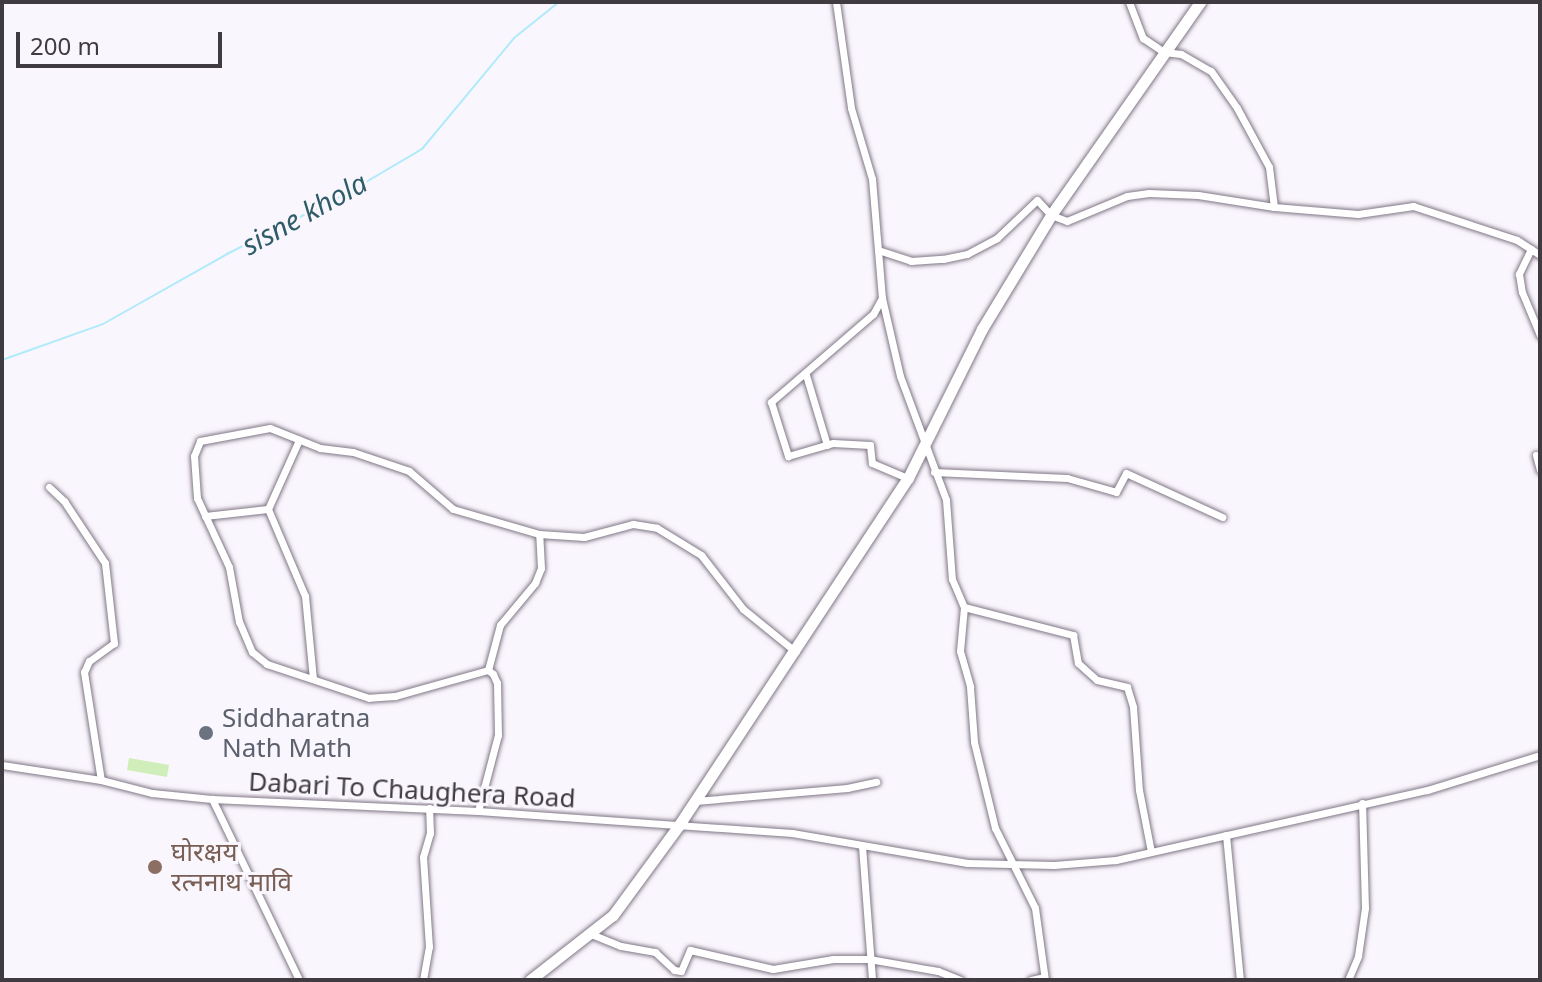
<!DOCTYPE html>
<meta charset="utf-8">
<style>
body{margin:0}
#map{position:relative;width:1542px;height:982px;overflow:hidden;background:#faf6fd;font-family:"Noto Sans","Noto Sans Devanagari",sans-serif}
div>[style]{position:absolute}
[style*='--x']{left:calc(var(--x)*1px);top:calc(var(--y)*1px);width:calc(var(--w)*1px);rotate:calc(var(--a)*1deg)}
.green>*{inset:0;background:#cfeeb9}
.stream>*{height:2px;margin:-1px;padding:0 1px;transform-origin:1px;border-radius:1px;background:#afebfb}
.roads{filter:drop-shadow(0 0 2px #807786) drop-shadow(0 0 2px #807786)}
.street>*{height:7px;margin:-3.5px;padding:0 3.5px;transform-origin:3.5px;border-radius:3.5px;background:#fff}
.primary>*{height:11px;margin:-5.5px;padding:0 5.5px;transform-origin:5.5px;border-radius:5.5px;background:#fff}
.dots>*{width:22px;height:22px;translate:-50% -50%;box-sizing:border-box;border:4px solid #faf6fd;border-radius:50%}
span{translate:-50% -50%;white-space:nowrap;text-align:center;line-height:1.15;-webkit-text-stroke:6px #faf6fd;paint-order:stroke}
.worship-label{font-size:26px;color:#5b616d}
.left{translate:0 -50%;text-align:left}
.street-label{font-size:26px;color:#3f3b41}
.education-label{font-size:26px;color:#785e54}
.water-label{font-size:28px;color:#2e5d69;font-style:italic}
.frame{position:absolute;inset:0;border:4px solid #3f3b41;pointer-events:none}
.scale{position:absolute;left:16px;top:32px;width:206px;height:36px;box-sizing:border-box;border:4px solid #3f3b41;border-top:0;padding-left:10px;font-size:24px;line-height:28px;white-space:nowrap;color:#3f3b41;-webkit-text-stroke:6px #faf6fd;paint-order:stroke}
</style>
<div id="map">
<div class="green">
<div style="clip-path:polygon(129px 758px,169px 765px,167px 777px,127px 770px)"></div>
</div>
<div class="stream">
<div style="--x:2;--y:360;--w:107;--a:-19.6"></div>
<div style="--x:103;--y:324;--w:142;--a:-29.4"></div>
<div style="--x:227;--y:254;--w:137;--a:-26.9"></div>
<div style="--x:349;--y:192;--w:85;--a:-30.5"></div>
<div style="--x:422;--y:149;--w:144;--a:-50.3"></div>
<div style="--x:514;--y:38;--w:58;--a:-38.7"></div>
</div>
<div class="roads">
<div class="street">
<div style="--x:836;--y:2;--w:107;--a:81.9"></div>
<div style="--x:851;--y:108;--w:74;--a:73.5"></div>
<div style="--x:872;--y:179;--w:119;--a:85.2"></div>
<div style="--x:882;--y:298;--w:80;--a:77"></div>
<div style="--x:900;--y:376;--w:132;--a:69.6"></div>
<div style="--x:946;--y:500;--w:79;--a:85.7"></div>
<div style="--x:952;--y:579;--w:30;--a:67"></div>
<div style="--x:964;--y:607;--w:44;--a:95.2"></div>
<div style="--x:960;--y:651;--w:37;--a:74"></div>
<div style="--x:970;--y:687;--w:55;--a:85.8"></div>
<div style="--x:974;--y:742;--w:89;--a:76.3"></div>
<div style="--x:995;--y:828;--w:89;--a:63.4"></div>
<div style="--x:1035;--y:908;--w:73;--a:82.1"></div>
<div style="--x:1129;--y:2;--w:39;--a:69"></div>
<div style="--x:1143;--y:38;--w:25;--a:34"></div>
<div style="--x:1164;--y:52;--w:17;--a:7"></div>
<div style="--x:1181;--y:54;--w:34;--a:30"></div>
<div style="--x:1211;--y:71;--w:45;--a:54.9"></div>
<div style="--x:1237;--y:108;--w:67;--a:61.5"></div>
<div style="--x:1269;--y:167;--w:40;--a:82.9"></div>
<div style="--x:1531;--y:249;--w:28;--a:116"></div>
<div style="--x:1519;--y:274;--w:18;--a:81"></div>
<div style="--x:1522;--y:292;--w:47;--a:67.3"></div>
<div style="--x:878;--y:250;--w:35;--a:18"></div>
<div style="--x:911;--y:261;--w:32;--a:-4"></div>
<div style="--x:943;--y:259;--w:25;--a:-12"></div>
<div style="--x:967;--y:254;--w:34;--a:-28"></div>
<div style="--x:997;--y:238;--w:55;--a:-43.5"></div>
<div style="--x:1037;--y:200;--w:21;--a:47"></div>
<div style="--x:1051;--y:215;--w:17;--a:21"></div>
<div style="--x:1067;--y:221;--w:65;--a:-22.6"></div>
<div style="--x:1127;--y:196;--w:22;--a:-8"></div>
<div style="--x:1149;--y:193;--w:49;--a:2.3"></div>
<div style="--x:1198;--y:195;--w:77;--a:9"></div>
<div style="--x:1274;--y:207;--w:84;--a:4.8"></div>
<div style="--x:1358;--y:214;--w:56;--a:-8.3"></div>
<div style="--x:1413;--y:206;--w:109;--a:18.1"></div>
<div style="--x:1517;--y:240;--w:27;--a:33"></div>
<div style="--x:882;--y:298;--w:18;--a:119"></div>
<div style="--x:873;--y:314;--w:135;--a:139.2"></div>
<div style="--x:771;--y:402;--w:57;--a:72.5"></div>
<div style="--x:788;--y:456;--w:47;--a:-16.1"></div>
<div style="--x:833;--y:443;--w:37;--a:3"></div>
<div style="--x:870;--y:445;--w:18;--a:84"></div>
<div style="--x:872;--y:463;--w:39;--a:23"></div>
<div style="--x:806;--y:375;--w:73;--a:73.3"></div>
<div style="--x:1536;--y:455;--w:16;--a:75"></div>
<div style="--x:934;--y:472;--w:133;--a:2.6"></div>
<div style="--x:1067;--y:478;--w:51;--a:15.9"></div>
<div style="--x:1116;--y:492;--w:21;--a:-62"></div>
<div style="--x:1126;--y:473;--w:106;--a:24.6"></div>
<div style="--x:49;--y:487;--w:21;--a:43"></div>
<div style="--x:64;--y:501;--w:74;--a:56.5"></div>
<div style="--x:105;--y:563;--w:81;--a:83.6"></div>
<div style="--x:114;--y:643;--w:31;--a:144"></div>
<div style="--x:89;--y:661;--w:12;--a:114"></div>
<div style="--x:84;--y:672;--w:109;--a:81.1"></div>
<div style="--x:268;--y:509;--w:76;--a:-65.8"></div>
<div style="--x:205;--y:516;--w:63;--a:-6.3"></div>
<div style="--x:268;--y:509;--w:95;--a:67"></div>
<div style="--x:305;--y:596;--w:83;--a:84.5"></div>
<div style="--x:964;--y:607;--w:113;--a:14.4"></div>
<div style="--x:1073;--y:635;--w:28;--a:80"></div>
<div style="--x:1078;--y:663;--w:25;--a:42"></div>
<div style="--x:1097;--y:680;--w:31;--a:13"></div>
<div style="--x:1127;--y:687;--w:21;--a:73"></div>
<div style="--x:1133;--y:707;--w:83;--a:85.9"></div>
<div style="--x:1139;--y:790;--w:63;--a:79"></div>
<div style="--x:488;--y:670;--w:47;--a:-75.1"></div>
<div style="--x:500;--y:625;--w:55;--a:-50.2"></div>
<div style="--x:535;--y:583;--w:16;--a:-68"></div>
<div style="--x:541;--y:568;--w:34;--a:-93"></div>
<div style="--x:2;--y:765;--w:100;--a:8.6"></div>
<div style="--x:101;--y:780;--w:53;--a:14.3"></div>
<div style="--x:152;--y:793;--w:60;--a:5.7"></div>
<div style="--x:212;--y:799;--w:266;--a:2.6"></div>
<div style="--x:478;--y:811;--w:315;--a:4"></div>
<div style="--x:792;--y:833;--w:178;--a:9.7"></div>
<div style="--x:967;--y:863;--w:87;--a:1.3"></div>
<div style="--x:1054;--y:865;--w:62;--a:-4.6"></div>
<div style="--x:1116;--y:860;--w:319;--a:-12.7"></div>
<div style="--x:1427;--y:790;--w:118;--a:-17.2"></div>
<div style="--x:212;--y:799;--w:201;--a:64.3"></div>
<div style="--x:695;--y:801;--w:153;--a:-4.9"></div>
<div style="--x:847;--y:788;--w:30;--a:-12"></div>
<div style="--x:478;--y:811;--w:79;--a:-75.3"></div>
<div style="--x:498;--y:735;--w:52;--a:-91.1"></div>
<div style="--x:497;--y:683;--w:10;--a:-114"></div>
<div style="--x:493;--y:674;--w:6;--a:-141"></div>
<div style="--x:488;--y:670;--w:97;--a:164.4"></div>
<div style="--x:395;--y:696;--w:26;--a:176"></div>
<div style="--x:369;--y:698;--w:108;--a:-161.6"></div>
<div style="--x:267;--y:664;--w:19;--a:-141"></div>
<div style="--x:252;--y:652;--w:33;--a:-113"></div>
<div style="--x:239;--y:622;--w:56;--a:-100.3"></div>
<div style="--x:229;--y:567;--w:76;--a:-114.9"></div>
<div style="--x:197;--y:498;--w:42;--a:-94.1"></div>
<div style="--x:194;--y:456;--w:16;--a:-68"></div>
<div style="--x:200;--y:441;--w:71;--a:-10.5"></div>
<div style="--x:270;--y:428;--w:54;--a:21.8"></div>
<div style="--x:320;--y:448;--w:33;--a:7"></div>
<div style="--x:353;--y:452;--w:59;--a:18.7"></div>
<div style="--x:409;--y:471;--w:58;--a:40.8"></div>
<div style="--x:453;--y:509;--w:90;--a:16.2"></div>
<div style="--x:539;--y:534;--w:45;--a:3.8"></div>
<div style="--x:584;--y:537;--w:51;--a:-14.9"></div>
<div style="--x:633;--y:524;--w:24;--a:9"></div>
<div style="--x:657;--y:528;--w:52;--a:31.5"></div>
<div style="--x:701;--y:555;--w:68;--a:52.1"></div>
<div style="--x:743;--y:609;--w:68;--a:39.1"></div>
<div style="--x:1226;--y:835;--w:146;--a:84.5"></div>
<div style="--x:862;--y:846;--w:134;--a:85.7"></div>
<div style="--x:591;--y:934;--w:32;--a:22"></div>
<div style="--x:621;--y:946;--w:35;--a:10"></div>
<div style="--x:655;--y:952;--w:26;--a:43"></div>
<div style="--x:674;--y:970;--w:7;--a:8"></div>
<div style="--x:681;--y:971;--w:23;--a:-67"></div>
<div style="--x:690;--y:950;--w:85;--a:12.9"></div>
<div style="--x:773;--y:969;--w:61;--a:-9.5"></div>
<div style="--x:833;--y:959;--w:36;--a:0"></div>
<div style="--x:869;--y:959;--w:70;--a:9.9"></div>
<div style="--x:938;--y:971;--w:24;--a:22"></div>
<div style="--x:423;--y:980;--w:34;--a:-80"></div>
<div style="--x:429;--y:947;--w:90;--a:-93.8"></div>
<div style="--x:423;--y:857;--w:25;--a:-74"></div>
<div style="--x:430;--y:833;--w:25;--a:-92"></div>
<div style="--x:1031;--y:980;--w:13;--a:-13"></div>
<div style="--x:1348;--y:980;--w:26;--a:-67"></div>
<div style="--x:1358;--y:956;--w:49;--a:-81.7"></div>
<div style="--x:1365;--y:908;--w:105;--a:-91.6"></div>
</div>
<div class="primary">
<div style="--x:530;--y:980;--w:105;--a:-38.1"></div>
<div style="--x:613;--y:915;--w:112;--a:-53.7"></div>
<div style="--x:679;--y:825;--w:416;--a:-56.6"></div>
<div style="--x:908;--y:478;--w:166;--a:-63.6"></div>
<div style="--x:982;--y:329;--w:133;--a:-58.8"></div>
<div style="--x:1051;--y:215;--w:260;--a:-55"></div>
</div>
</div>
<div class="dots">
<div style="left:206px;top:733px;background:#6b7280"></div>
<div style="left:155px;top:867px;background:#8d6e63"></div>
</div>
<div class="worship-label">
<span class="left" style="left:222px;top:733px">Siddharatna<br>Nath Math</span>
</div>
<div class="street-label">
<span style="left:412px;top:790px;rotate:3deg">Dabari To Chaughera Road</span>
</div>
<div class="education-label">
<span class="left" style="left:171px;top:867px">घोरक्षय<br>रत्ननाथ मावि</span>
</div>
<div class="water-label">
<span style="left:304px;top:213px;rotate:-29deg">sisne khola</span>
</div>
<div class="frame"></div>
<div class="scale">200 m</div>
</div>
